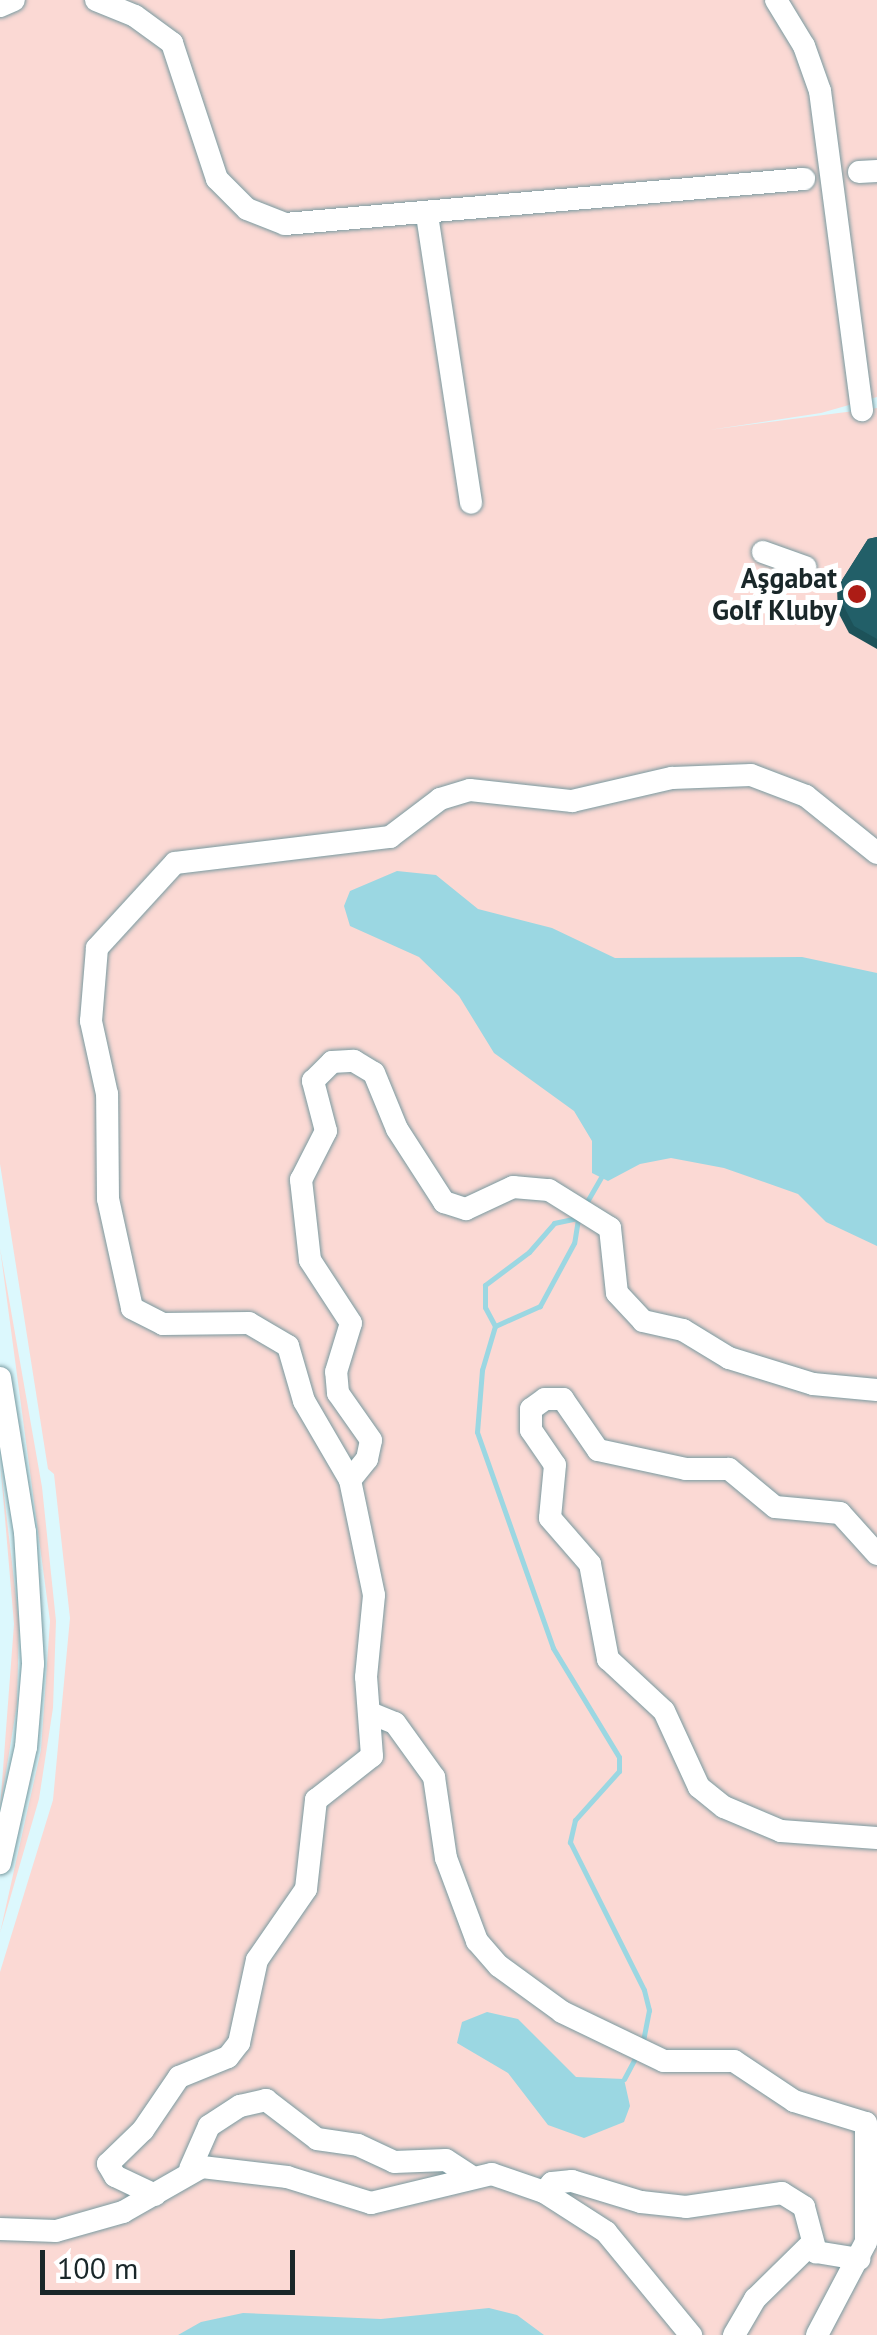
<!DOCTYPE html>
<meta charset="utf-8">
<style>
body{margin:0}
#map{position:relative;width:877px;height:2335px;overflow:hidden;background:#dcf8fd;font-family:"PT Sans",sans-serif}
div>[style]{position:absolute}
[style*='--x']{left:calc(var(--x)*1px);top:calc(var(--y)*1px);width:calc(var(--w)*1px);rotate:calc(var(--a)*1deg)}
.green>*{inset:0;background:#fbd9d4}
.water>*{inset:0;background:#9bd7e2}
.stream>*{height:5px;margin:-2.5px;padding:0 2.5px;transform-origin:2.5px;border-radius:2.5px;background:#9bd7e2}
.roads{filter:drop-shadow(0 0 2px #799aa0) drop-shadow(0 0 2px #799aa0)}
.minor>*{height:22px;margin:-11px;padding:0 11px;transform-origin:11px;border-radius:11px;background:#fff}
.wall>*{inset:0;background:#1d5259}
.building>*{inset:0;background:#225f68}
.dots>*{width:28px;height:28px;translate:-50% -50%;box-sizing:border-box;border:5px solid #fff;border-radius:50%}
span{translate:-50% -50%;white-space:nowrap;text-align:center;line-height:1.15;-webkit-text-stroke:10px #fff;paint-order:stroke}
.poi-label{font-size:28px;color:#192729;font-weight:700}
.right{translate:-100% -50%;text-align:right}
.scale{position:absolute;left:40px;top:2250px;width:255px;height:45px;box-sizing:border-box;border:5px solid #192729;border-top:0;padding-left:12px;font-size:30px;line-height:35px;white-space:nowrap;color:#192729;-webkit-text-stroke:8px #fff;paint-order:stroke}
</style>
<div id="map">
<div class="green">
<div style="clip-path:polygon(0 0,877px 0,877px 397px,821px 413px,709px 430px,877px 408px,877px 2335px,0 2335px,0 1972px,53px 1800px,70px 1618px,54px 1474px,48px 1469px,0 1164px)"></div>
<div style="clip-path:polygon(0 1248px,42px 1487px,56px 1621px,53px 1708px,39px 1799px,0 1933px,41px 1750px,50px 1621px)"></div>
<div style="clip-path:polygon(0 1460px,19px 1623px,17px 1704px,0 1809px,14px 1624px)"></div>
</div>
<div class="water">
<div style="clip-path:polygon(397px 871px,436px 875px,478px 909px,552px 928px,615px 958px,802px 957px,877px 973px,877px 1246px,826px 1222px,798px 1194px,724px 1168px,671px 1158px,640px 1164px,608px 1181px,592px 1173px,592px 1141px,574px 1111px,494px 1053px,459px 996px,419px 957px,350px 926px,344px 906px,350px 891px)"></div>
<div style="clip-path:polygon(487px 2012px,518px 2019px,576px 2077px,624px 2079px,630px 2106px,624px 2122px,584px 2138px,548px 2125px,508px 2073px,457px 2043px,462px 2022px)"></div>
<div style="clip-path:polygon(489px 2308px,517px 2315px,544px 2335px,178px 2335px,201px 2322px,243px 2313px,381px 2319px)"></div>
</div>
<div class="stream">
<div style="--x:585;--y:1205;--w:32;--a:-60"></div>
<div style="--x:578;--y:1219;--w:24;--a:99"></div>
<div style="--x:574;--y:1243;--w:72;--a:118.4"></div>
<div style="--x:540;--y:1306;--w:49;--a:156"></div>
<div style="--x:495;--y:1326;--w:46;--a:106.5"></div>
<div style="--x:482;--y:1370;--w:62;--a:94.6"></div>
<div style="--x:477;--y:1432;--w:229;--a:70.6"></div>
<div style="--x:553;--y:1648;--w:127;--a:58.8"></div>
<div style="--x:619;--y:1757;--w:14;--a:90"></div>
<div style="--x:619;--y:1771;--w:66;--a:131.9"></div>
<div style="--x:575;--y:1820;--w:23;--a:103"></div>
<div style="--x:570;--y:1842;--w:165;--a:63.4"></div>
<div style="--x:644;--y:1990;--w:21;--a:76"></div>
<div style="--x:649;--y:2010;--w:36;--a:101"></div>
<div style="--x:495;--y:1326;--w:21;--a:-118"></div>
<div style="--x:485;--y:1307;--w:22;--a:-90"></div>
<div style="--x:485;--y:1285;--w:55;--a:-36.9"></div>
<div style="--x:529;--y:1252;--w:38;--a:-49"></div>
<div style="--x:554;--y:1223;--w:24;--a:-12"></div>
<div style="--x:624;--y:2079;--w:27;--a:-62"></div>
</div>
<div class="roads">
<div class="minor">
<div style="--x:96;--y:0;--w:42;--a:22.3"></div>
<div style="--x:135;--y:16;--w:46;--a:36.1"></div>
<div style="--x:172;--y:43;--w:143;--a:71.7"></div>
<div style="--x:217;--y:179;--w:42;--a:45"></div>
<div style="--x:247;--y:209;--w:41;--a:21.5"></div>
<div style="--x:285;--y:224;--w:521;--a:-4.96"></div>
<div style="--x:776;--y:0;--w:54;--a:58.7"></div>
<div style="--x:804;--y:46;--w:48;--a:70.4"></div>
<div style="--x:820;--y:91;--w:322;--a:82.5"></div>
<div style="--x:0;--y:6;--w:15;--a:-23"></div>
<div style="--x:859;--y:172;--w:18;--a:-3"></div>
<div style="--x:427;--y:215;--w:291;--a:81.3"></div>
<div style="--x:763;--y:552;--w:45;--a:19.7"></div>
<div style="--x:0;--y:1378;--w:156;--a:80.8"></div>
<div style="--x:25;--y:1532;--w:132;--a:86.5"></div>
<div style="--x:33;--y:1664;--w:83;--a:94.8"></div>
<div style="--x:26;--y:1747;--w:119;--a:102.6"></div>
<div style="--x:350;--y:1480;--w:27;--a:-51"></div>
<div style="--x:367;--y:1459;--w:19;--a:-78"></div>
<div style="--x:371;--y:1440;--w:57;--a:-125.1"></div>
<div style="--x:338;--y:1393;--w:21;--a:-95"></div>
<div style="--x:336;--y:1372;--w:51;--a:-73"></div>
<div style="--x:351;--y:1323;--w:75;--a:-123.1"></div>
<div style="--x:310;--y:1260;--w:81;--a:-96.4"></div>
<div style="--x:301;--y:1180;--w:55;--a:-63"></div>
<div style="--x:326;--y:1131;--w:52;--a:-104.6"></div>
<div style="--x:313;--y:1081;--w:27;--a:-45"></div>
<div style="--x:332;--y:1062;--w:22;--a:-3"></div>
<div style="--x:354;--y:1061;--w:23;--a:31"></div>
<div style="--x:374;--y:1073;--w:61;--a:67.7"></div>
<div style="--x:397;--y:1129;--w:87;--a:57.2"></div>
<div style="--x:444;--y:1202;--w:23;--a:18"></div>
<div style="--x:466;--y:1209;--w:52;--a:-25.1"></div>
<div style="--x:513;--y:1187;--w:36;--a:5"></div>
<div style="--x:549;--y:1190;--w:72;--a:31.9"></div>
<div style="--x:610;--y:1228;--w:65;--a:83.9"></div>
<div style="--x:617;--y:1293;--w:38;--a:47"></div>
<div style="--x:643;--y:1321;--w:41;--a:12.7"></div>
<div style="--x:683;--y:1330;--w:54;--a:31.3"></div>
<div style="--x:729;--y:1358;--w:88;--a:17.2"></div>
<div style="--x:813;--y:1384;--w:64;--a:5.4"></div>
<div style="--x:877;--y:1554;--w:55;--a:-132.1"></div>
<div style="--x:840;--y:1513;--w:65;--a:-174.7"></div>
<div style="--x:775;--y:1507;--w:60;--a:-140.4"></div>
<div style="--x:729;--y:1469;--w:43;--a:180"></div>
<div style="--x:686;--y:1469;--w:90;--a:-167.8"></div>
<div style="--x:598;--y:1450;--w:62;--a:-124.5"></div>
<div style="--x:563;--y:1399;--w:18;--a:180"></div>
<div style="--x:545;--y:1399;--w:17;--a:144"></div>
<div style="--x:531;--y:1409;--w:21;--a:90"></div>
<div style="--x:531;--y:1430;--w:42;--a:55.6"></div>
<div style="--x:555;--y:1465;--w:53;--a:95.4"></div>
<div style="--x:550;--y:1518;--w:61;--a:49"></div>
<div style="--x:590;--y:1564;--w:97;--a:79.3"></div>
<div style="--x:608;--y:1659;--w:76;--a:42.9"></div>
<div style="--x:664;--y:1711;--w:84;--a:65.3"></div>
<div style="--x:699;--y:1787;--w:32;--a:39"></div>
<div style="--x:724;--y:1807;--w:62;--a:22.8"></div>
<div style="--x:781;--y:1831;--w:96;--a:4.2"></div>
<div style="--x:370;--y:1713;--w:27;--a:22"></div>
<div style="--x:395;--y:1723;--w:67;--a:54.2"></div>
<div style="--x:434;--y:1777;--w:82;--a:81.6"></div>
<div style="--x:446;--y:1858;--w:89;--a:69.5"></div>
<div style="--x:477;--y:1941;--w:33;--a:49"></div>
<div style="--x:499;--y:1966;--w:78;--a:36.1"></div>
<div style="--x:562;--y:2012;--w:113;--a:25.7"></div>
<div style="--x:664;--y:2061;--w:70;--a:0"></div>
<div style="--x:734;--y:2061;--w:72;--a:33.7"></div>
<div style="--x:794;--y:2101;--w:75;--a:17"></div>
<div style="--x:866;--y:2123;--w:119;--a:90"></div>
<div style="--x:866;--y:2242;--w:105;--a:117.8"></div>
<div style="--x:190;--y:2169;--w:47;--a:-66.2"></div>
<div style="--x:209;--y:2126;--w:37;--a:-33"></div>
<div style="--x:240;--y:2106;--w:27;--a:-13"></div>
<div style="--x:266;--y:2100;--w:64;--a:37.4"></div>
<div style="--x:317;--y:2139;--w:41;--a:8.3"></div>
<div style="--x:358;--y:2145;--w:40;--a:25"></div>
<div style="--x:394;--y:2162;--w:52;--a:-2.2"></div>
<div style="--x:446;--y:2160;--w:27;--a:33"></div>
<div style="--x:544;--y:2192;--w:12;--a:-48"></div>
<div style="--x:552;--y:2183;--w:20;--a:-6"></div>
<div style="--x:572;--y:2181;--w:72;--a:16.9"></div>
<div style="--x:641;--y:2202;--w:45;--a:6.3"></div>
<div style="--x:686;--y:2207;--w:97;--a:-8.3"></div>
<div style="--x:782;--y:2193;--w:26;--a:32"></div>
<div style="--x:804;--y:2207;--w:47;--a:75.1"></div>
<div style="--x:816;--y:2252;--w:44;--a:9.2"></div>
<div style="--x:155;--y:2195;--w:44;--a:-154.6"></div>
<div style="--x:115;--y:2176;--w:14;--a:-120"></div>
<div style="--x:108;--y:2164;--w:49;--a:-44.2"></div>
<div style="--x:143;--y:2130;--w:64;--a:-55.8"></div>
<div style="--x:179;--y:2077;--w:53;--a:-22.2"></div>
<div style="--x:228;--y:2057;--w:18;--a:-52"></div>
<div style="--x:239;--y:2043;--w:85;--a:-77.8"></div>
<div style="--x:257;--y:1960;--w:86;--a:-55.4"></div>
<div style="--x:306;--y:1889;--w:90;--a:-83.6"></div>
<div style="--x:316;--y:1800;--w:71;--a:-38.2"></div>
<div style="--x:372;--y:1756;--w:79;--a:-94.3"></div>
<div style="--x:366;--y:1677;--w:82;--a:-84.4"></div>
<div style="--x:374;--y:1595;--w:117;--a:-101.8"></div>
<div style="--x:350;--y:1480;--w:91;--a:-120.2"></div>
<div style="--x:304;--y:1401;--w:57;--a:-106.2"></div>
<div style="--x:288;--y:1346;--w:45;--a:-149.5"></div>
<div style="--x:249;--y:1323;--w:86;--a:179.3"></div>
<div style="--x:163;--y:1324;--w:35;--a:-153"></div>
<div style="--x:132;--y:1308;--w:112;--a:-102.4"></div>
<div style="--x:108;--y:1199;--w:105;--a:-90.5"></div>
<div style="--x:107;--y:1094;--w:75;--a:-102.4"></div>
<div style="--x:91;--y:1021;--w:73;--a:-85.3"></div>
<div style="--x:97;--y:948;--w:115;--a:-47.5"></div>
<div style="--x:175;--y:863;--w:217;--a:-6.9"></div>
<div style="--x:390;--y:837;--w:63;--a:-37.2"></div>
<div style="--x:440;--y:799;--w:31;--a:-17"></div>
<div style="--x:470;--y:790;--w:103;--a:6.2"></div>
<div style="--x:572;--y:801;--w:103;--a:-13"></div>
<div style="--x:672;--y:778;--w:79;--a:-2.2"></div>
<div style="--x:751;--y:775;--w:59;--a:20.9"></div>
<div style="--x:806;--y:796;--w:91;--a:38.8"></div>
<div style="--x:0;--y:2229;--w:56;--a:2"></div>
<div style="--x:56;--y:2231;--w:70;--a:-15.8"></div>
<div style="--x:123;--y:2212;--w:91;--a:-29.7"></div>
<div style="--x:202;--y:2167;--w:86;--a:6.7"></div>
<div style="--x:287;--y:2177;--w:88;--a:17.2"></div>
<div style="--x:371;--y:2203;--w:124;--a:-13.5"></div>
<div style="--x:492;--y:2174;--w:55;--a:19.1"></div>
<div style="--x:544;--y:2192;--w:74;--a:32.8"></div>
<div style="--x:606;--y:2232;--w:134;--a:50.5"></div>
<div style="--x:734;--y:2335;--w:42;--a:-59.7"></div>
<div style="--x:755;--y:2299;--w:77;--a:-44.5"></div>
</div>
</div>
<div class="wall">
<div style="clip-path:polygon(877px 537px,877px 649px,849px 633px,838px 612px,837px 588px,868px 539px)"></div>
</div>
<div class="building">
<div style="clip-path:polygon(877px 537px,877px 639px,854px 626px,843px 605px,842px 580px,868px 539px)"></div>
</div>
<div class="dots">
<div style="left:857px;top:594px;background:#ad1c15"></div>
</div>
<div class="poi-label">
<span class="right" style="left:837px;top:594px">Aşgabat<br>Golf Kluby</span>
</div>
<div class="scale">100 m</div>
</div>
